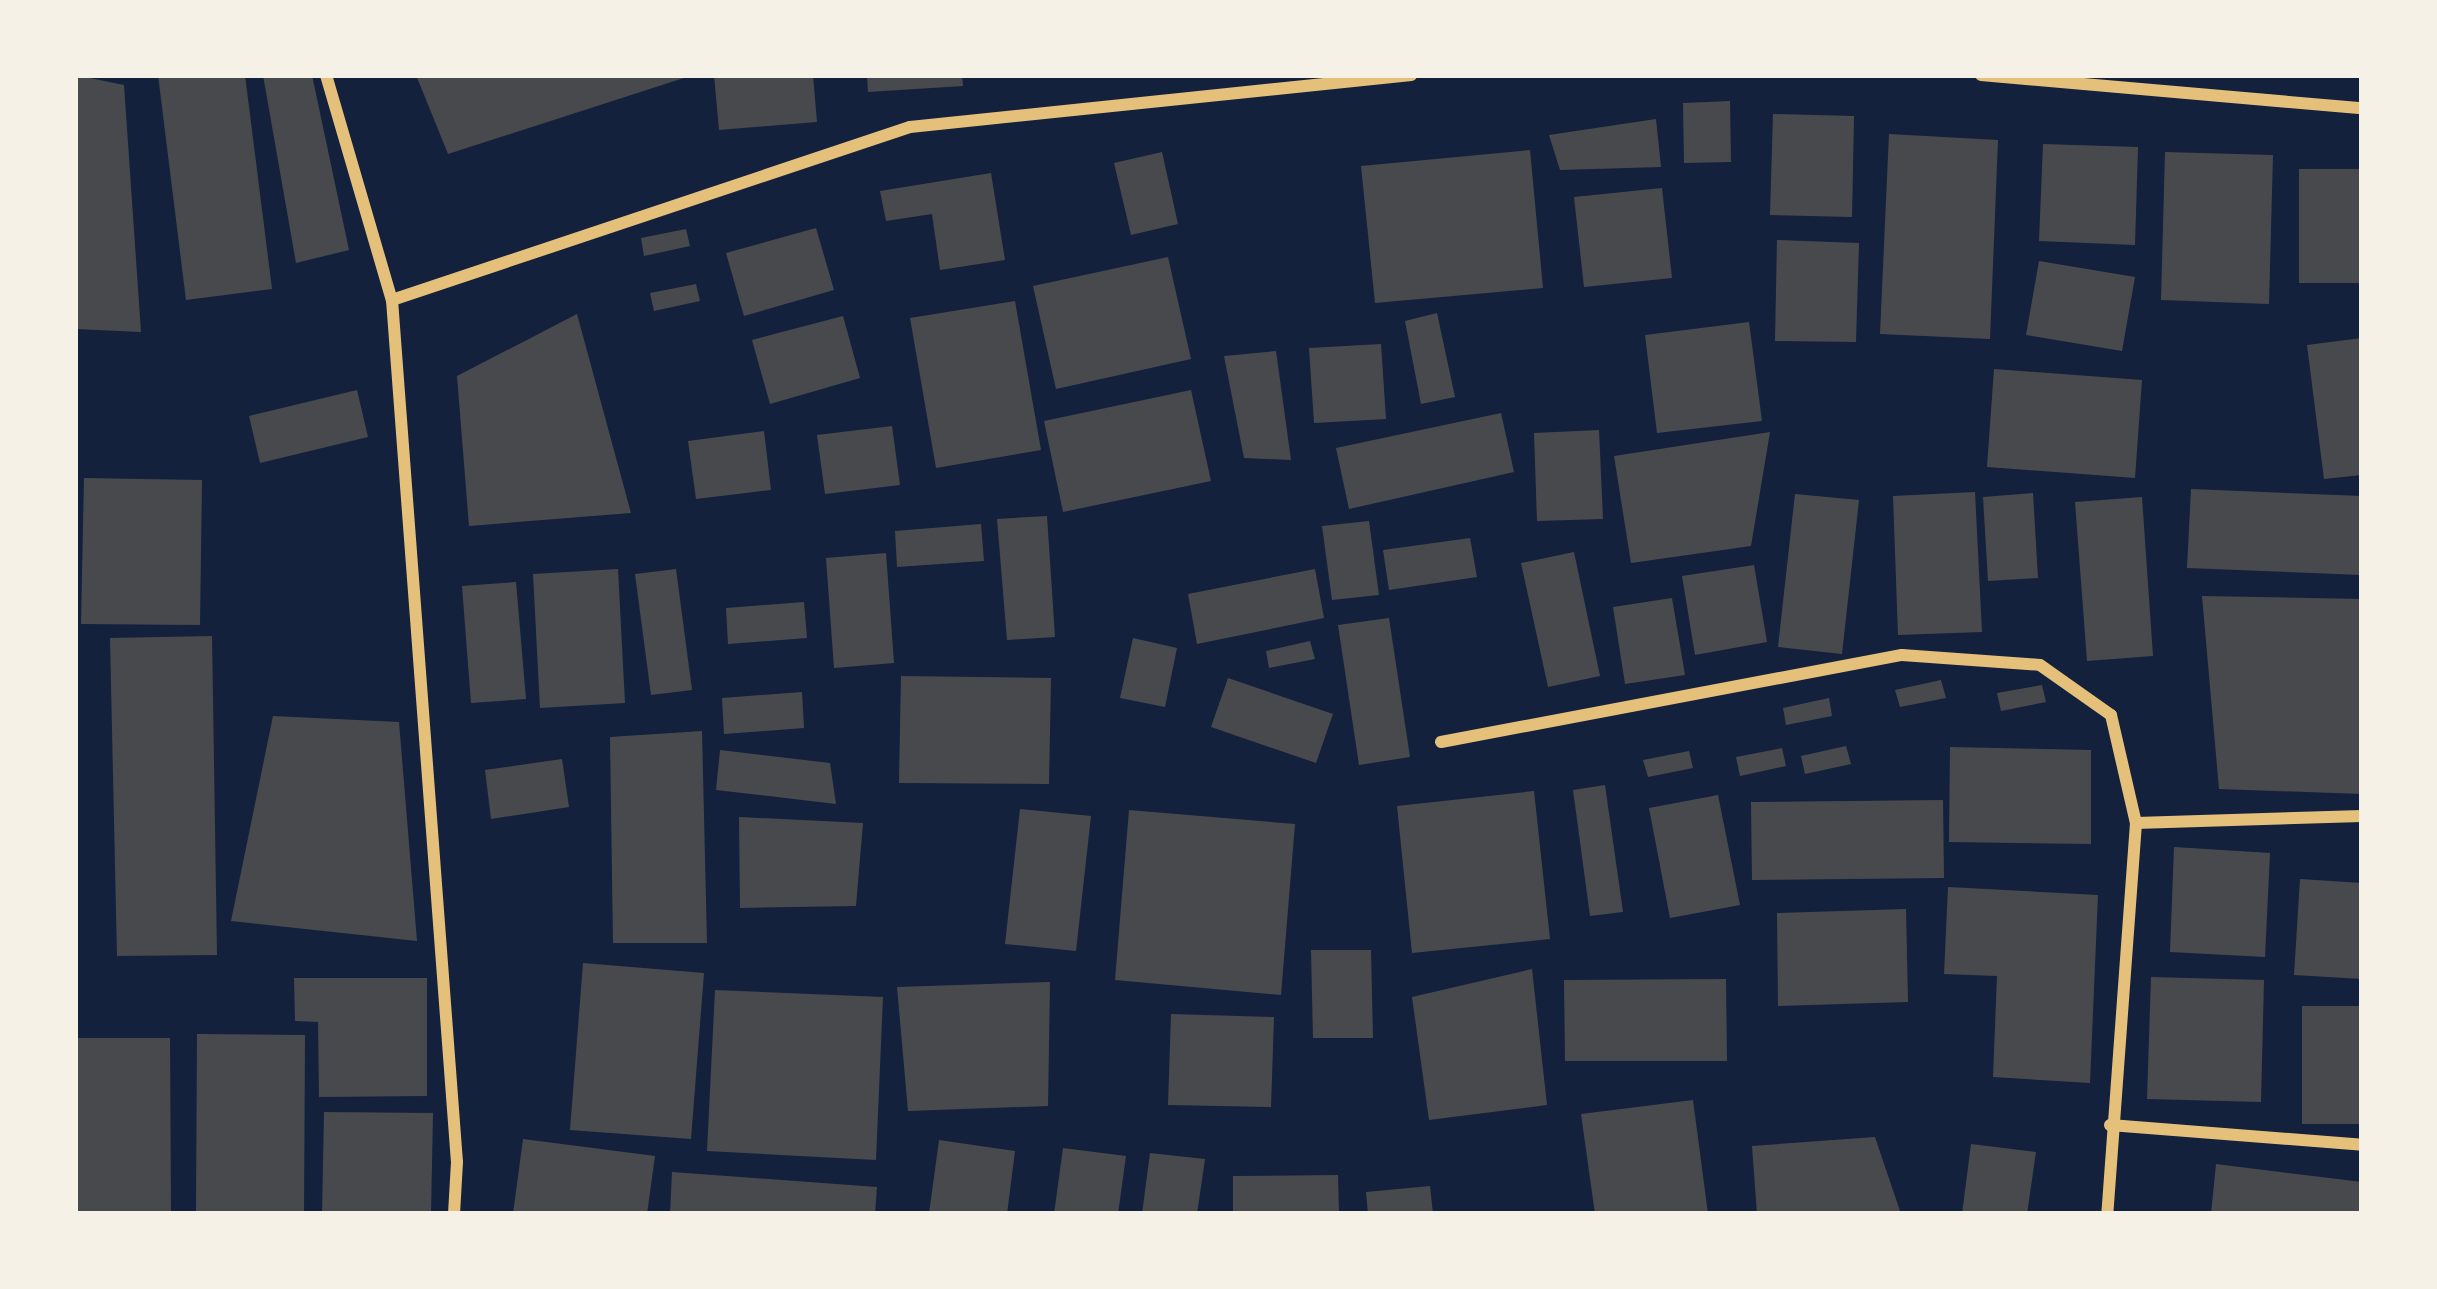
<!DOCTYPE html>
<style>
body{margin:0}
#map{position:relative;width:2437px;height:1289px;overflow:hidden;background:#14213d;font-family:Roboto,sans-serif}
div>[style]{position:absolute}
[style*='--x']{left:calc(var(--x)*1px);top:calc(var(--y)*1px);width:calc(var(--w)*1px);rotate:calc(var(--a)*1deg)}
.building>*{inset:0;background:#48494c}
.minor>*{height:12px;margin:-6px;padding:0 6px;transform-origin:6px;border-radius:6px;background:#e5c07b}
span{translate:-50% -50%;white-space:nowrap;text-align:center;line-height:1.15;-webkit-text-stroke:12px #f6f1e7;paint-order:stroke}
.frame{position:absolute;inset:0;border:78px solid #f6f1e7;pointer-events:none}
</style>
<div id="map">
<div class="building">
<div style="clip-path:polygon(75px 75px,124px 85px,141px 332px,75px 329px)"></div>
<div style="clip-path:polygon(158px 75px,245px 75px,272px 289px,186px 300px)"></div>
<div style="clip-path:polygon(263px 75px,312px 75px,349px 250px,296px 263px)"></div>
<div style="clip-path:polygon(416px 75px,690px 75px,690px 76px,448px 154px)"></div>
<div style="clip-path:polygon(714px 75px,813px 75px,817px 122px,719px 130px)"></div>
<div style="clip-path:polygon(867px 75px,962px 75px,963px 86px,868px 92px)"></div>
<div style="clip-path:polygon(1730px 101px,1731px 162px,1684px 163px,1683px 103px)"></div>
<div style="clip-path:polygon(1773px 114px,1854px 116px,1852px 217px,1770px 215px)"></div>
<div style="clip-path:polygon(1656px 119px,1661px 167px,1560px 170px,1549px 135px)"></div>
<div style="clip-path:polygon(1889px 134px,1998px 140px,1990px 339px,1880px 334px)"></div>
<div style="clip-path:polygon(2043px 144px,2138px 147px,2135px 245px,2039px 241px)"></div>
<div style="clip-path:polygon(1530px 150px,1543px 288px,1375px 303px,1361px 166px)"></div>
<div style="clip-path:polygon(1162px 152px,1178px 224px,1131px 235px,1114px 163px)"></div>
<div style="clip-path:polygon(2165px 152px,2273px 155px,2269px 304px,2161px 300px)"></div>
<div style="clip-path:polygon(2299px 169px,2362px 169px,2362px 283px,2299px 283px)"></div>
<div style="clip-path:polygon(991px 173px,1005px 260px,940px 270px,932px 214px,886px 221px,880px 191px)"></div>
<div style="clip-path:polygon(1662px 188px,1672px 278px,1584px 287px,1574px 197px)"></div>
<div style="clip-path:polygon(816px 228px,834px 290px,744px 316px,726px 253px)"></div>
<div style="clip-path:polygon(686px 229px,690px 246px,644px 256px,641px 238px)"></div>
<div style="clip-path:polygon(1777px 240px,1859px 243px,1856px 342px,1775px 341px)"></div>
<div style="clip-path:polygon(1168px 257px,1191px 359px,1056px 389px,1033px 286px)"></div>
<div style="clip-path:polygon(2039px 261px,2135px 277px,2122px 351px,2026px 335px)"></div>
<div style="clip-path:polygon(696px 284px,700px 301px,654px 311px,650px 293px)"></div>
<div style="clip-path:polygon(1015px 301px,1041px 450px,936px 468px,910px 318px)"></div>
<div style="clip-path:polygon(1437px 313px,1455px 397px,1421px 404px,1405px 321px)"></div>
<div style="clip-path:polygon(577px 314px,631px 513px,469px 526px,457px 376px)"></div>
<div style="clip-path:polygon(843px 316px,860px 378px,770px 404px,752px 340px)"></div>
<div style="clip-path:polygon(1749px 322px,1762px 421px,1657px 433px,1645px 335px)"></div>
<div style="clip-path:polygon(2362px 338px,2362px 475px,2324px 479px,2307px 345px)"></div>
<div style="clip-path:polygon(1381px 344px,1386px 419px,1314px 423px,1309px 348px)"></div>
<div style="clip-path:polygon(1276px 351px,1291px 460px,1244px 458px,1224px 356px)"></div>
<div style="clip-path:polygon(1994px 369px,2142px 380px,2135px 478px,1987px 467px)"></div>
<div style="clip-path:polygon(357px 390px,368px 437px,260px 463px,249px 416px)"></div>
<div style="clip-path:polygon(1191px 390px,1211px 481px,1063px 512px,1044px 421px)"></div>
<div style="clip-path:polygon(1501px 413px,1514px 472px,1349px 509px,1336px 448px)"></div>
<div style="clip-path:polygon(892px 426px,900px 485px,825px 494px,817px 435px)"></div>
<div style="clip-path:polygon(1599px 430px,1603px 519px,1537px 521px,1534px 433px)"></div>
<div style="clip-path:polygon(764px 431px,771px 490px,696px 499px,688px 441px)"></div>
<div style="clip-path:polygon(1770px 432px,1751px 546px,1631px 563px,1614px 456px)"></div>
<div style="clip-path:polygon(84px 478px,202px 480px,200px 625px,81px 624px)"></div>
<div style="clip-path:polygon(2191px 489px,2362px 496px,2362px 575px,2187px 568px)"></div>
<div style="clip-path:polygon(1975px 492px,1982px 632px,1898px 635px,1893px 496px)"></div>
<div style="clip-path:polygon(2033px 493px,2038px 578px,1988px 581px,1983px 497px)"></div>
<div style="clip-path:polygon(1795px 494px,1859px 500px,1842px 654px,1778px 647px)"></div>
<div style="clip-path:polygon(2142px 497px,2153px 656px,2087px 661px,2075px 502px)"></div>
<div style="clip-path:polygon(1047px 516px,1055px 637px,1007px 640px,997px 519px)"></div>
<div style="clip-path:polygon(1369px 521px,1379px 595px,1332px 600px,1322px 526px)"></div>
<div style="clip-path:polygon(981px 524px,984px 561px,897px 567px,895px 531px)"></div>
<div style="clip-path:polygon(1470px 538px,1477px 577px,1389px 590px,1383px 550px)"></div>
<div style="clip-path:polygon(1574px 552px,1600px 676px,1548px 687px,1521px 563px)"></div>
<div style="clip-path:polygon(886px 553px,894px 663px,834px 668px,826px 558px)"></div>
<div style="clip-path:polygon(1754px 565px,1767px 642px,1695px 655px,1682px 576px)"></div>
<div style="clip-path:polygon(618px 569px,625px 703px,540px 708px,533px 574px)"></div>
<div style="clip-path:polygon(676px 569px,692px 690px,651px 695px,635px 574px)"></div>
<div style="clip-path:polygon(1315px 569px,1324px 618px,1197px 644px,1188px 594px)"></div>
<div style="clip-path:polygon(516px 582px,526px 699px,471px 703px,462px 586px)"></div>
<div style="clip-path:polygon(2202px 596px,2362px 599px,2362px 794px,2219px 789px)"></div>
<div style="clip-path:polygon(1672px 598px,1685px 675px,1625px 684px,1613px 607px)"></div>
<div style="clip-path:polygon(804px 602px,807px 638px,728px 644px,726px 608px)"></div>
<div style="clip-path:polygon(1389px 618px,1410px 757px,1359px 765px,1338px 625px)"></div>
<div style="clip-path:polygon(212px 636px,217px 955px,117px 956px,110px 638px)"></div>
<div style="clip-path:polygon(1133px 638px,1177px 648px,1165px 707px,1120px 698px)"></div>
<div style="clip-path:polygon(1310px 641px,1315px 659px,1269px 668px,1266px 651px)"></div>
<div style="clip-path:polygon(901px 676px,1051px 678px,1049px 784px,899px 783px)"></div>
<div style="clip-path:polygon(1228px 678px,1333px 714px,1316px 763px,1211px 727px)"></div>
<div style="clip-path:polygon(1941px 680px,1946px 698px,1900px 707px,1895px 690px)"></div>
<div style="clip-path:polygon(2042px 685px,2046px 702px,2001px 711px,1997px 693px)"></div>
<div style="clip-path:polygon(802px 692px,804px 728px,724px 734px,722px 698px)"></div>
<div style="clip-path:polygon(1829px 698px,1832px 716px,1786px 725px,1783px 708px)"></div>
<div style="clip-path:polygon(273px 716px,399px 722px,417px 941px,231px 921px)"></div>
<div style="clip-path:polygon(702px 731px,707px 943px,613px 943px,610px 737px)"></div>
<div style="clip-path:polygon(1846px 746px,1851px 764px,1805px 774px,1801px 756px)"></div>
<div style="clip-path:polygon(1950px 747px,2091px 750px,2091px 844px,1949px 842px)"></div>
<div style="clip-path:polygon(1782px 748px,1786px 766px,1740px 776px,1736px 757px)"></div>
<div style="clip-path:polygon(720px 750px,830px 763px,836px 804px,716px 790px)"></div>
<div style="clip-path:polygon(1689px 751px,1693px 768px,1648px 777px,1643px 760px)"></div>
<div style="clip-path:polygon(562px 759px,569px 807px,491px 819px,485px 770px)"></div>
<div style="clip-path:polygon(1605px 785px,1623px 912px,1590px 916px,1573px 790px)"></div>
<div style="clip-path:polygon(1534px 791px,1550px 939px,1412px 953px,1397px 806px)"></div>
<div style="clip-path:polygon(1718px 795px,1740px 905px,1670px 918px,1649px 808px)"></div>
<div style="clip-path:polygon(1943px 800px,1944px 878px,1752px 880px,1751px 802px)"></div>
<div style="clip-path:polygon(1020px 809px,1091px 816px,1076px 951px,1005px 944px)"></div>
<div style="clip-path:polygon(1129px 810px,1295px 824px,1281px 995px,1115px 980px)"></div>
<div style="clip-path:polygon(739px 817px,863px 823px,856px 906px,740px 908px)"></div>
<div style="clip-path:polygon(2174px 847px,2270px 853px,2265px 957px,2170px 952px)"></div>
<div style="clip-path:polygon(2300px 879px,2362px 883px,2362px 979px,2294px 975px)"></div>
<div style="clip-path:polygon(1948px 887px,2098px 895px,2090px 1083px,1993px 1077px,1997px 976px,1944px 974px)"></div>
<div style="clip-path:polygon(1906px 909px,1908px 1002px,1778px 1006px,1777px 913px)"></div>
<div style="clip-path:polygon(1311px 950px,1371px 950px,1373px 1038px,1313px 1038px)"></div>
<div style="clip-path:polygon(583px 963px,704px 973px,691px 1139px,570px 1130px)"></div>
<div style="clip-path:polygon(1532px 969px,1547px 1105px,1429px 1120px,1412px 997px)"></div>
<div style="clip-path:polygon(2151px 977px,2264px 980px,2261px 1102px,2147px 1099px)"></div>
<div style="clip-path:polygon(294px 978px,427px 978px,427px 1096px,319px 1097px,318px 1022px,295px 1021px)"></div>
<div style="clip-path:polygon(1726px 979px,1727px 1061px,1565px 1061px,1564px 980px)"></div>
<div style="clip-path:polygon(1050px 982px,1048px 1106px,908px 1111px,897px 987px)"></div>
<div style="clip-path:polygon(715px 990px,883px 997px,876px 1160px,707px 1151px)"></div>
<div style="clip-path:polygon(2302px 1006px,2362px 1006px,2362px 1124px,2302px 1124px)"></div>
<div style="clip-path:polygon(1171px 1014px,1274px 1017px,1271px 1107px,1168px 1105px)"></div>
<div style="clip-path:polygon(197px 1034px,305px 1035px,304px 1214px,196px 1214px)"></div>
<div style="clip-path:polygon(75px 1038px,170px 1038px,171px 1214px,75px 1214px)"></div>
<div style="clip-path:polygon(1693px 1100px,1708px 1214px,1595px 1214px,1581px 1114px)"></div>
<div style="clip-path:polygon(324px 1112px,433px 1113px,431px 1214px,322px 1214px)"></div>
<div style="clip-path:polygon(1875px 1137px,1901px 1214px,1757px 1214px,1752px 1146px)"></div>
<div style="clip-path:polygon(523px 1139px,655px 1156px,647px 1214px,513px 1214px)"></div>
<div style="clip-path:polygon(939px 1140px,1015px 1151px,1007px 1214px,929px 1214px)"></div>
<div style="clip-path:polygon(1971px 1144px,2036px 1152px,2027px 1214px,1962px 1214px)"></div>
<div style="clip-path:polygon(1063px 1148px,1126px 1156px,1118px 1214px,1054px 1214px)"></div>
<div style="clip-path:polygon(1150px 1153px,1205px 1159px,1197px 1214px,1142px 1214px)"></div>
<div style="clip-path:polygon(2216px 1164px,2362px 1182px,2362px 1214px,2211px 1214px)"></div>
<div style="clip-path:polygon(672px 1172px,877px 1187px,875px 1214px,670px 1214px)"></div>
<div style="clip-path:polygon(1338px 1175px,1339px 1214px,1233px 1214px,1233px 1176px)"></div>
<div style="clip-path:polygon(1430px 1186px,1433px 1214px,1368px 1214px,1366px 1192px)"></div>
</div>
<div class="minor">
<div style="--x:326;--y:75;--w:234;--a:73.7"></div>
<div style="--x:392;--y:300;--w:864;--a:85.69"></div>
<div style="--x:457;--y:1162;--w:52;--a:93.3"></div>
<div style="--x:1981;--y:75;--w:382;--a:5"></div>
<div style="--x:392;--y:300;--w:546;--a:-18.47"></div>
<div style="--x:910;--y:127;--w:504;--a:-5.93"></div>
<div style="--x:1441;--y:742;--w:469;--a:-10.7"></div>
<div style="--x:1902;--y:655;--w:138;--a:4.1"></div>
<div style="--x:2040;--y:665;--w:87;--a:35.2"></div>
<div style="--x:2111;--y:715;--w:111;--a:77"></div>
<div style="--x:2136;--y:823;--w:392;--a:94.2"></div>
<div style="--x:2136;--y:823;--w:226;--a:-1.8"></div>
<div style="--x:2110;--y:1125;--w:253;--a:4.5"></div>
</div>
<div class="frame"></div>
</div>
